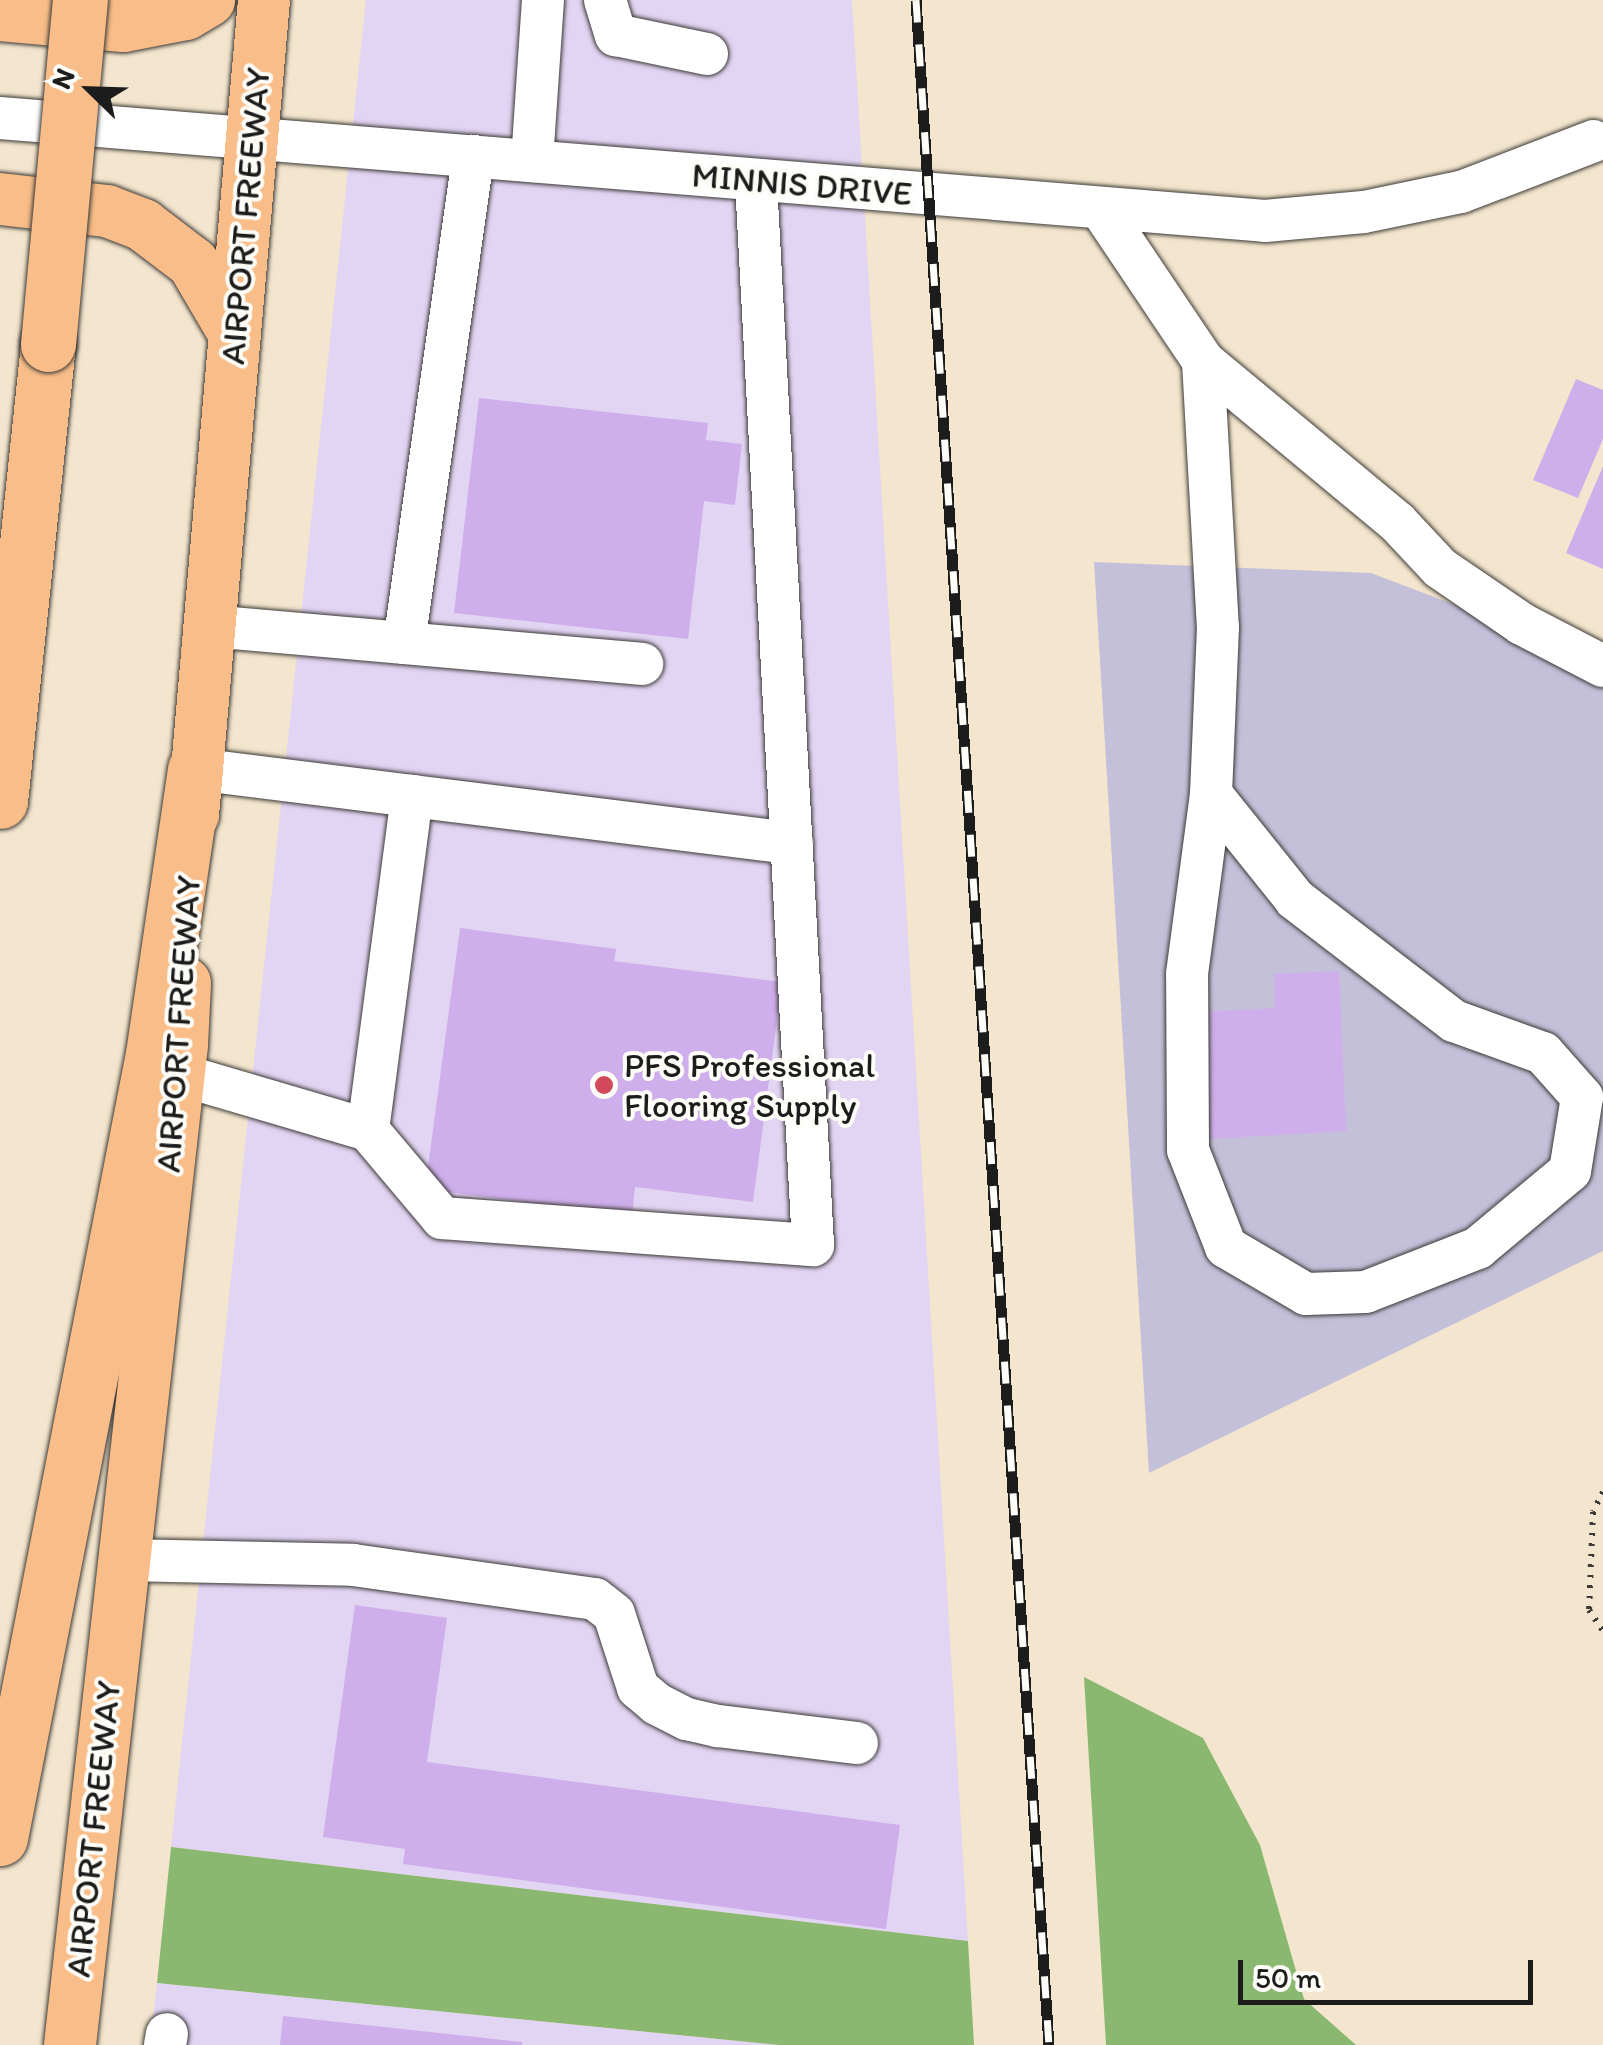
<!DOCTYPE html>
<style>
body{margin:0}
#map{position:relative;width:1603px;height:2045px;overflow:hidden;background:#f4e6ce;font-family:Itim,sans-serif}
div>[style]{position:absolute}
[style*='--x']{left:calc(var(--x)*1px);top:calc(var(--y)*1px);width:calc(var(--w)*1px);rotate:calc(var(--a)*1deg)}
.built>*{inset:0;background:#e2d4f3}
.industrial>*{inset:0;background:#c5c0da}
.forest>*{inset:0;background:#8ab871}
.building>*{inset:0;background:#cfafeb}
.path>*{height:6px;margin-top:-3px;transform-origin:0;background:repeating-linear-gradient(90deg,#3c3a37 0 2.5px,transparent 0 10.5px)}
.roads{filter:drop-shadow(0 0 2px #3c3a37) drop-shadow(0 0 2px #3c3a37)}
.minor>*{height:42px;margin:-21px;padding:0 21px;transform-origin:21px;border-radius:21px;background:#fff}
.major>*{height:52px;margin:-26px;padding:0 26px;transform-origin:26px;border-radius:26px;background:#f8bd88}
.highway>*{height:55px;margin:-27.5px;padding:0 27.5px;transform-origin:27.5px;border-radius:27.5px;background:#f8bd88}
.rail>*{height:11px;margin-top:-5.5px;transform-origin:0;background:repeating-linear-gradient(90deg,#fdfcf7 0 22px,#1c1c1c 0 44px);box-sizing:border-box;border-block:2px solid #1c1c1c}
.bridges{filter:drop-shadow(0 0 2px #3c3a37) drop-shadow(0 0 2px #3c3a37)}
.highway-bridge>*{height:55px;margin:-27.5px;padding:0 27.5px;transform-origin:27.5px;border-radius:27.5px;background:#f8bd88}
.dots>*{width:28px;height:28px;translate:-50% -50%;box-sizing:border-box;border:5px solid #fdfcf7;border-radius:50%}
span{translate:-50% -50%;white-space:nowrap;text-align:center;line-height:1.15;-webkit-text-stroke:8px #fdfcf7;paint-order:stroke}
.street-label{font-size:35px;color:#1c1c1c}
.poi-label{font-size:35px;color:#1c1c1c}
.left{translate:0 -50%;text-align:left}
.north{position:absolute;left:40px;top:40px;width:100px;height:100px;-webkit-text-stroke:8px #fdfcf7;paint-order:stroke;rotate:293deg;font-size:28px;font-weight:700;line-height:40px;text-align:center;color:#1c1c1c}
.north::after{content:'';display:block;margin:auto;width:35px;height:45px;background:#1c1c1c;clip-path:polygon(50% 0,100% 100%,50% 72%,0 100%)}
.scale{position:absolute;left:1238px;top:1960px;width:295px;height:45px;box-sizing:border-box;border:5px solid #1c1c1c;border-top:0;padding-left:12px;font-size:30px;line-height:35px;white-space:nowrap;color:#1c1c1c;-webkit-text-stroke:8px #fdfcf7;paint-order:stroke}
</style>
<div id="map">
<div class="built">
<div style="clip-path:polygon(366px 0,852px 0,968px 1941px,171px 1847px)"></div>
<div style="clip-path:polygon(157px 1983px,779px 2045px,150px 2045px)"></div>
</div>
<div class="industrial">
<div style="clip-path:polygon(1094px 562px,1371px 573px,1466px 609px,1603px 685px,1603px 1251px,1149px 1473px)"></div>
</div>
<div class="forest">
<div style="clip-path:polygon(1084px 1677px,1203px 1738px,1260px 1845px,1304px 1999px,1356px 2045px,1106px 2045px)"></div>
<div style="clip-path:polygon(171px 1847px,968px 1941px,974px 2045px,779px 2045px,157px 1983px)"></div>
</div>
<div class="building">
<div style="clip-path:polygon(1576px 379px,1603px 390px,1603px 439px,1578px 498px,1533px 480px)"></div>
<div style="clip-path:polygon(479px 398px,708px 423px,706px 440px,742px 444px,735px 505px,704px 501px,688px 639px,454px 613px)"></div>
<div style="clip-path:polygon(1603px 466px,1603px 569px,1566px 553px)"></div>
<div style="clip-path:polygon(460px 928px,616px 949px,614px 961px,782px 982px,753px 1202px,635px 1187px,632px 1216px,425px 1189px)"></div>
<div style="clip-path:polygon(1339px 971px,1346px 1131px,1210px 1139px,1204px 1012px,1275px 1008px,1274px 974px)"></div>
<div style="clip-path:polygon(355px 1605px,447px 1618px,427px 1762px,900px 1825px,886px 1929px,403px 1864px,405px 1849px,323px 1837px)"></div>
<div style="clip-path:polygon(283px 2016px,522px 2042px,522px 2045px,280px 2045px)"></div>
</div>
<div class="path">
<div style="--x:1603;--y:1492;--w:22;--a:117"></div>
<div style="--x:1593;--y:1512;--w:98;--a:92.3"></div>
<div style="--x:1589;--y:1610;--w:25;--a:56"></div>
</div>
<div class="roads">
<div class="minor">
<div style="--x:605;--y:0;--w:37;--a:73"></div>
<div style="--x:616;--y:35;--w:93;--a:11.8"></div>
<div style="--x:0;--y:118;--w:1269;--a:4.65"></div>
<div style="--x:1265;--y:221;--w:99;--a:-5.2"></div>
<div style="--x:1364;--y:212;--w:99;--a:-11.7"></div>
<div style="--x:1461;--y:192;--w:142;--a:-21"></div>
<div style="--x:532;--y:161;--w:161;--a:-86.1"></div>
<div style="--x:1101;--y:209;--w:183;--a:56.1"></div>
<div style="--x:1203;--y:361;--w:266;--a:86.8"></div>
<div style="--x:1218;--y:627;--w:167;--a:92.4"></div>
<div style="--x:1211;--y:794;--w:134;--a:51.3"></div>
<div style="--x:1295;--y:899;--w:200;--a:37.5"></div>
<div style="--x:1454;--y:1021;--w:95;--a:19.8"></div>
<div style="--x:1543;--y:1053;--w:59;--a:48.4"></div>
<div style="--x:1582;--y:1097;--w:75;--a:99.2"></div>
<div style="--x:1570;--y:1171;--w:120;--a:140.1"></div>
<div style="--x:1478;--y:1248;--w:120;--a:158.6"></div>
<div style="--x:1366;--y:1292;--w:60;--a:178.1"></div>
<div style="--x:1306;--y:1294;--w:93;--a:-149.6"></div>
<div style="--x:1226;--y:1247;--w:104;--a:-111.4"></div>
<div style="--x:1188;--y:1150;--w:176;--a:-90.3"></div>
<div style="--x:1187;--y:974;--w:182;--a:-82.4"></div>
<div style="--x:1203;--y:361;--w:252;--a:39.7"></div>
<div style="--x:1397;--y:522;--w:63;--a:46.9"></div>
<div style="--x:1440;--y:568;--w:99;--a:34.3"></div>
<div style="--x:1522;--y:624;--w:91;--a:27.4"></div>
<div style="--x:209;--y:626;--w:435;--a:5"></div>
<div style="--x:404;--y:643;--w:492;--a:-81.9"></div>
<div style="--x:195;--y:769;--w:219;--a:7.1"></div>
<div style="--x:412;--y:796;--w:337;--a:97.5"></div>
<div style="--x:412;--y:796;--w:383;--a:7.1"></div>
<div style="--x:178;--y:1074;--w:198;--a:16.4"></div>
<div style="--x:368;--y:1130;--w:115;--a:49.9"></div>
<div style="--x:442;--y:1218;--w:372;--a:4.2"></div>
<div style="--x:813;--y:1245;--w:1066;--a:-93.07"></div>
<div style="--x:123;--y:1560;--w:230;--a:1.2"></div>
<div style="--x:353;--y:1565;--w:244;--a:8"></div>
<div style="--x:595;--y:1599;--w:24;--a:38"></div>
<div style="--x:614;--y:1614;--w:78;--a:72"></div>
<div style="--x:638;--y:1688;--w:25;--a:40"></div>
<div style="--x:657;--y:1704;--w:34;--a:27"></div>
<div style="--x:687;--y:1719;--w:32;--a:13"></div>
<div style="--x:718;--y:1726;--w:140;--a:7"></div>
<div style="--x:165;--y:2045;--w:11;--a:-80"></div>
</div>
<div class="major">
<div style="--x:0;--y:15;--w:124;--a:5.1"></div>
<div style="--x:124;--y:26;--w:63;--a:-11"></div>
<div style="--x:186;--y:14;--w:27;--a:-31"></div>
<div style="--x:0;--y:199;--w:108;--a:6.4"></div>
<div style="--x:107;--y:211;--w:39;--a:21"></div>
<div style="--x:143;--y:225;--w:63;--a:37.2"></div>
<div style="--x:193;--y:263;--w:81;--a:59.6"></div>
<div style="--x:193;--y:815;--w:818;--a:-85.02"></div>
<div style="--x:70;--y:2045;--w:1006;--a:-83.61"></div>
<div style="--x:182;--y:1045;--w:62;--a:-87.2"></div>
</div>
<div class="highway">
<div style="--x:0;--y:801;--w:460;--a:-84"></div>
<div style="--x:0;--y:1838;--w:799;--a:-78.96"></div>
<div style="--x:153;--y:1054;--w:288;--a:-81.6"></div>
</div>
</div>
<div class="rail">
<div style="--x:916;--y:0;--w:2049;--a:86.28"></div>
</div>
<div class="bridges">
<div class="highway-bridge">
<div style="--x:48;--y:344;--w:345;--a:-84.7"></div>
</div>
</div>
<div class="dots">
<div style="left:604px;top:1085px;background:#d1495b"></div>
</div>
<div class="street-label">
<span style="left:802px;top:184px;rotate:5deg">MINNIS DRIVE</span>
<span style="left:245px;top:216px;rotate:-85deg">AIRPORT FREEWAY</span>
<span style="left:178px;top:1024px;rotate:-86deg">AIRPORT FREEWAY</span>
<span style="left:93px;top:1829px;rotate:-84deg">AIRPORT FREEWAY</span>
</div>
<div class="poi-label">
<span class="left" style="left:624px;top:1085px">PFS Professional<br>Flooring Supply</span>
</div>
<div class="north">N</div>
<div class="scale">50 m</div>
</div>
